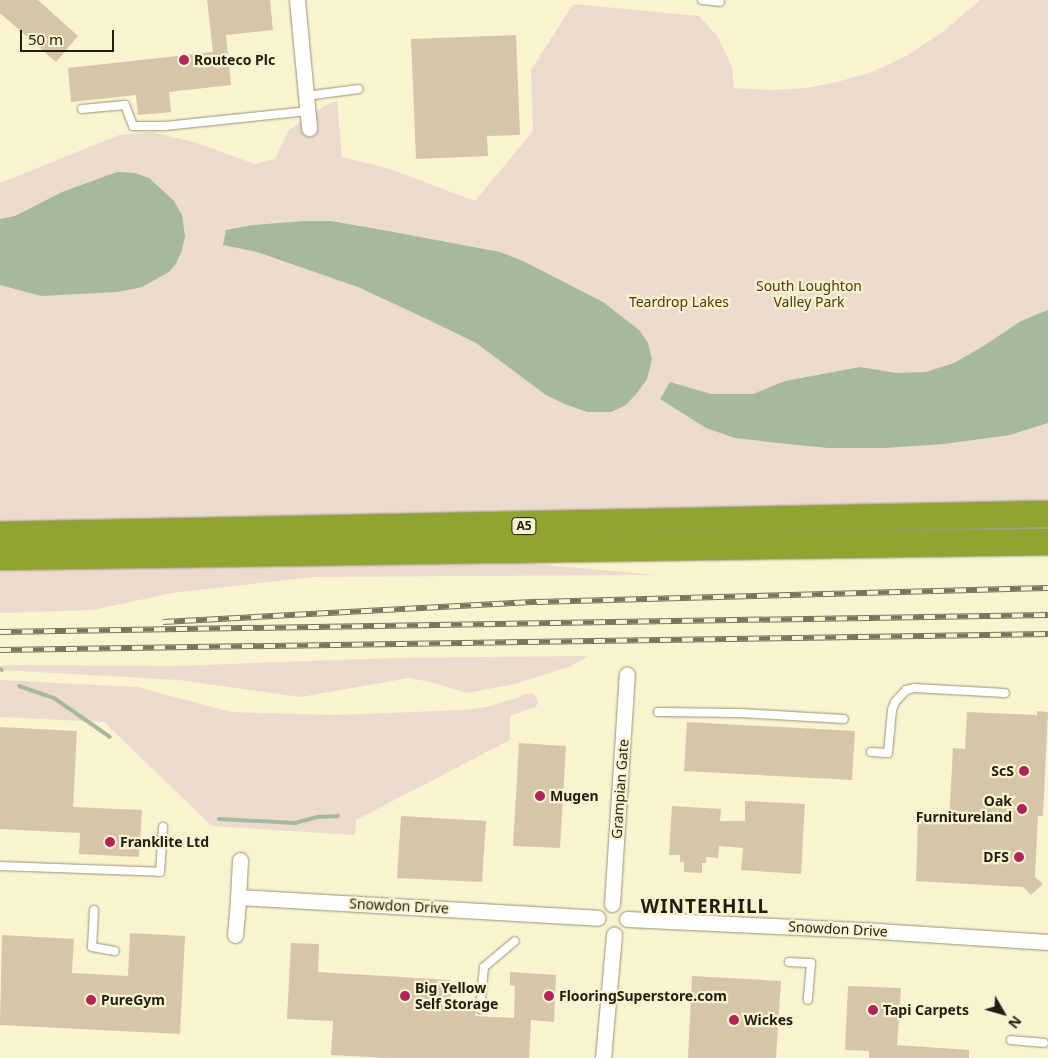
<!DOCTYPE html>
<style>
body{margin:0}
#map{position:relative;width:1048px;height:1058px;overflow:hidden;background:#f9f3d0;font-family:"Noto Sans",sans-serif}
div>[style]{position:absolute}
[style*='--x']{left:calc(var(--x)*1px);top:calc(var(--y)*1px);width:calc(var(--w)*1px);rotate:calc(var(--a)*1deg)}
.green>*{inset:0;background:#ebdbce}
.water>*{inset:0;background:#a6b9a0}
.stream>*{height:4px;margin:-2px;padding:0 2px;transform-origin:2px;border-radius:2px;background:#a6b9a0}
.building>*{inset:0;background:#d7c5a7}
.roads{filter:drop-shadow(0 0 1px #989373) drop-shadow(0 0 1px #989373)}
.lane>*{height:8px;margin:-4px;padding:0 4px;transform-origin:4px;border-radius:4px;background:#fff}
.street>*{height:15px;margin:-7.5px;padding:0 7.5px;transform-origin:7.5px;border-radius:7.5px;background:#fff}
.highway>*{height:26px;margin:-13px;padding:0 13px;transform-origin:13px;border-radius:13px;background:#90a431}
.rail>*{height:5.5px;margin-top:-2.75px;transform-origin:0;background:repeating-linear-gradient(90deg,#f9f3d0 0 11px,#78745e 0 22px);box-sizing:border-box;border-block:1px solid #78745e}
.dots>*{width:14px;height:14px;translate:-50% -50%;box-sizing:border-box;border:2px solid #f9f3d0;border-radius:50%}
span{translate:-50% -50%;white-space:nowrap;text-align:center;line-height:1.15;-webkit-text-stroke:4.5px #f9f3d0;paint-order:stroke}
.shield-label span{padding:1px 4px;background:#f9f3d0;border:1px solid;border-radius:4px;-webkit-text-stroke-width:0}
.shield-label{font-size:12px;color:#201e11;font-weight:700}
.poi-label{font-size:14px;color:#201e11;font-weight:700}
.left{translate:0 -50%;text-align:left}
.right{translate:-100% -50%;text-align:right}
.park-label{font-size:14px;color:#573410}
.street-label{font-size:14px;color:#201e11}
.district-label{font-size:19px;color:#201e11;font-weight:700;letter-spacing:1px}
.north{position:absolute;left:978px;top:988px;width:50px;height:50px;-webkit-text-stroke:4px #f9f3d0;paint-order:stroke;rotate:128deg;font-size:14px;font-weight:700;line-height:20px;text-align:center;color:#201e11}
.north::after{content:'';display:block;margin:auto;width:18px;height:22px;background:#201e11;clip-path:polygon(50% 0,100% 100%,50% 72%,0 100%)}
.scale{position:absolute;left:20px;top:30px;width:94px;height:22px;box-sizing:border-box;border:2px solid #201e11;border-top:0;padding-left:6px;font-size:15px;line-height:18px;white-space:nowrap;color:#201e11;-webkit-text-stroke:4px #f9f3d0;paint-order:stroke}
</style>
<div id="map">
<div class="green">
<div style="clip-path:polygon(980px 0,1048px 0,1048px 514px,0 535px,0 183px,119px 135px,152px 132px,197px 143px,255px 164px,275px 159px,289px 130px,324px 106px,337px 101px,342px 157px,387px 168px,475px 201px,533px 131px,531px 70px,573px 4px,699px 16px,718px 37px,732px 67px,734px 88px,770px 90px,806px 88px,837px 82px,872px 72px,908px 55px,944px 31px)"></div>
<div style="clip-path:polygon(511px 562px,657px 575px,313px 577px,172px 593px,93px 610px,0 613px,0 571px)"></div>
<div style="clip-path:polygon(588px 656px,569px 667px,515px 684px,466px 693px,435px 683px,409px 678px,301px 697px,178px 680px,0 670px,0 666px,14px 665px,175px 666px,393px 658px)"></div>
<div style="clip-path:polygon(0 680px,137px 687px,231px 712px,335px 715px,465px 710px,486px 707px,517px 698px,524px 694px,531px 693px,536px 696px,538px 702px,536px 707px,510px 716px,510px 740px,356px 820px,355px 835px,212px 826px,104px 722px,0 717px)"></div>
</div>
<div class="water">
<div style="clip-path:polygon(117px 172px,135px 173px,149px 178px,174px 201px,182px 215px,185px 236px,182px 250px,176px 264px,169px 272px,142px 287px,118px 292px,41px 296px,0 285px,0 219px,15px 216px,62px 192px)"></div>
<div style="clip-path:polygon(304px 221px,331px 221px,388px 231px,500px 252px,523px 261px,603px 302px,639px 330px,648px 343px,652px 359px,647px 379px,637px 393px,626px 405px,611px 412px,588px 412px,567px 405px,546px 395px,476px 343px,431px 321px,358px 287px,257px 252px,223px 245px,226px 230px,253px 225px)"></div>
<div style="clip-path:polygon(1048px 310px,1048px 423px,1010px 435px,944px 444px,885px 448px,828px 448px,778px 443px,735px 438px,706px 428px,660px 399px,670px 382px,711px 394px,753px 394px,785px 381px,860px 367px,896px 373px,926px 372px,954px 363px,982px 347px,1021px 321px)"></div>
</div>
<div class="stream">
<div style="--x:0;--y:669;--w:2;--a:27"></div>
<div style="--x:19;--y:686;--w:37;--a:19"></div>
<div style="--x:54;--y:698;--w:68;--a:34.9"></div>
<div style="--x:219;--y:819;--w:76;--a:3"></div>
<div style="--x:295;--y:823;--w:24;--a:-15"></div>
<div style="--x:318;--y:817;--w:20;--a:-3"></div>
</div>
<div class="building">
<div style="clip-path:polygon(0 0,38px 0,78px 36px,56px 62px,0 13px)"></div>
<div style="clip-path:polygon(207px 0,270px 0,273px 30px,226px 35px,231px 85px,169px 92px,171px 112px,138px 115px,136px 95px,71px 102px,68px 68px,213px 52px)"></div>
<div style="clip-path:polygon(516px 35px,520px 135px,487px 136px,488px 156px,416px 159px,411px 39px)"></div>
<div style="clip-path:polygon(1037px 711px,1048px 712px,1043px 816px,1038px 816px,1035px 877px,1043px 884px,1031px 895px,1023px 887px,916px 881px,918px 819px,949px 821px,953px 748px,965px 749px,967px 712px,1037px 715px)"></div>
<div style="clip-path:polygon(687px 722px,855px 731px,852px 780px,684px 771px)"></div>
<div style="clip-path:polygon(0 727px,77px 731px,73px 807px,142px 810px,139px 857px,79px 854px,80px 833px,0 829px)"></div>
<div style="clip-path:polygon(519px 743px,566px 746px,560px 848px,513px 846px)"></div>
<div style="clip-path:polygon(745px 801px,805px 804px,801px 874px,741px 870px,743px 848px,719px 846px,718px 858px,706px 857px,706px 863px,702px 863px,702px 873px,684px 872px,684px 862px,680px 862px,680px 855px,669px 855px,672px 806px,721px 809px,720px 821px,745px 821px)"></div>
<div style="clip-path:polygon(401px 816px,486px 821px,482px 882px,397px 878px)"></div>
<div style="clip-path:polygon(130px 933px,185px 936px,180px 1034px,0 1025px,2px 935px,74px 939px,72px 973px,128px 976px)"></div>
<div style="clip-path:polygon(291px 943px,319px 944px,318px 972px,451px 980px,450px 1009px,475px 1010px,475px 1016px,514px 1018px,515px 986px,510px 985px,510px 972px,556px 975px,554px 1022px,531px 1020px,529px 1058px,388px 1058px,331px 1055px,333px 1021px,287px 1019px)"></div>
<div style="clip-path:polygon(692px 976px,781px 981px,776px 1058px,688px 1058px)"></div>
<div style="clip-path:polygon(848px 986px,901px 988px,897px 1045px,969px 1050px,969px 1058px,869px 1058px,869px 1051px,845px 1050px)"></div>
</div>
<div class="roads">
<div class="lane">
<div style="--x:702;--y:0;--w:18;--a:6"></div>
<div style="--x:306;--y:96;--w:53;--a:-7.5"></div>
<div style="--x:82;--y:109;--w:43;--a:-5.3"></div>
<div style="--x:125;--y:105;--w:22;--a:69"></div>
<div style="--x:133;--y:126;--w:32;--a:0"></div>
<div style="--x:165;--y:126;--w:144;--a:-6"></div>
<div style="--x:658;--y:712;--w:82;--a:0.7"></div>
<div style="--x:740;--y:713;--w:104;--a:3.3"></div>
<div style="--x:871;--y:752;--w:17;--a:3"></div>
<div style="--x:888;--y:753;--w:43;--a:-84.7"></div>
<div style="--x:892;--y:710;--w:9;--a:-69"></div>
<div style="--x:895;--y:702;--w:16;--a:-47"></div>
<div style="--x:906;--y:690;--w:8;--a:-14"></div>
<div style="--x:914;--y:688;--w:91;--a:3.1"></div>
<div style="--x:0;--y:866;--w:160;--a:2.1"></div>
<div style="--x:160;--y:872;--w:45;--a:-86.2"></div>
<div style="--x:94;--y:910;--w:37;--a:93"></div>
<div style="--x:92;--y:947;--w:23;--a:10"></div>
<div style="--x:789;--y:962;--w:22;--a:3"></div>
<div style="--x:811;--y:963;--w:37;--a:95"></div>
<div style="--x:480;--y:1009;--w:42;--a:-84.6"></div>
<div style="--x:484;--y:967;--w:40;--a:-40"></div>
<div style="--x:1011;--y:1040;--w:33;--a:5"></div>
</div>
<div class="street">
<div style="--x:297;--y:0;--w:129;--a:84.6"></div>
<div style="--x:240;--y:860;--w:37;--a:93"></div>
<div style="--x:238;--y:897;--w:360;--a:3.3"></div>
<div style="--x:612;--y:904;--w:230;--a:-86.3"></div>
<div style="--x:627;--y:919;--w:236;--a:2.7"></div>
<div style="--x:863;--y:930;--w:185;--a:3.7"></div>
<div style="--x:235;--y:935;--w:38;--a:-85"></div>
<div style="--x:603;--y:1058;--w:124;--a:-84.9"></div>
</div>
<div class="highway">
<div style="--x:0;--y:535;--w:1048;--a:-1.15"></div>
<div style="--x:0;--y:557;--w:1048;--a:-0.82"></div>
</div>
</div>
<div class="rail">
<div style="--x:163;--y:622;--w:375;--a:-3.1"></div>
<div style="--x:537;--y:602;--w:511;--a:-1.57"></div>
<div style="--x:0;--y:632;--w:1048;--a:-0.93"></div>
<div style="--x:0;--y:650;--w:1048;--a:-0.87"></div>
</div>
<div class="dots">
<div style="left:184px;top:60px;background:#b3255a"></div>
<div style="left:1024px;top:771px;background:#b3255a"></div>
<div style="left:540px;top:796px;background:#b3255a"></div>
<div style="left:1022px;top:809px;background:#b3255a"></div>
<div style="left:110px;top:842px;background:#b3255a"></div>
<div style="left:1019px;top:857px;background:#b3255a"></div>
<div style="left:405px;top:996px;background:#b3255a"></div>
<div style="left:549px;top:996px;background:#b3255a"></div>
<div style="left:91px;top:1000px;background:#b3255a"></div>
<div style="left:873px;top:1010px;background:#b3255a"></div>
<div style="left:734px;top:1020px;background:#b3255a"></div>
</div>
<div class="shield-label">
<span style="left:524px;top:526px">A5</span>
</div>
<div class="poi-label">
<span class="left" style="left:194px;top:60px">Routeco Plc</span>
<span class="right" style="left:1014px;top:771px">ScS</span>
<span class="left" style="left:550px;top:796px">Mugen</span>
<span class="right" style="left:1012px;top:809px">Oak<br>Furnitureland</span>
<span class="left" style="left:120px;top:842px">Franklite Ltd</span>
<span class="right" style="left:1009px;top:857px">DFS</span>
<span class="left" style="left:415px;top:996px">Big Yellow<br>Self Storage</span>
<span class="left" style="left:559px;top:996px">FlooringSuperstore.com</span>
<span class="left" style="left:101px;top:1000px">PureGym</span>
<span class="left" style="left:883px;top:1010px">Tapi Carpets</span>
<span class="left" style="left:744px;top:1020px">Wickes</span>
</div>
<div class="park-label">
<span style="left:809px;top:294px">South Loughton<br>Valley Park</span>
<span style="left:679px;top:302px">Teardrop Lakes</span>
</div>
<div class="street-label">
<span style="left:620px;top:789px;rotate:-86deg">Grampian Gate</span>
<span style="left:399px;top:906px;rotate:3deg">Snowdon Drive</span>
<span style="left:838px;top:929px;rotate:3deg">Snowdon Drive</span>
</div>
<div class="district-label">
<span style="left:705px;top:907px">WINTERHILL</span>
</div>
<div class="north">N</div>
<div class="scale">50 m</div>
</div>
